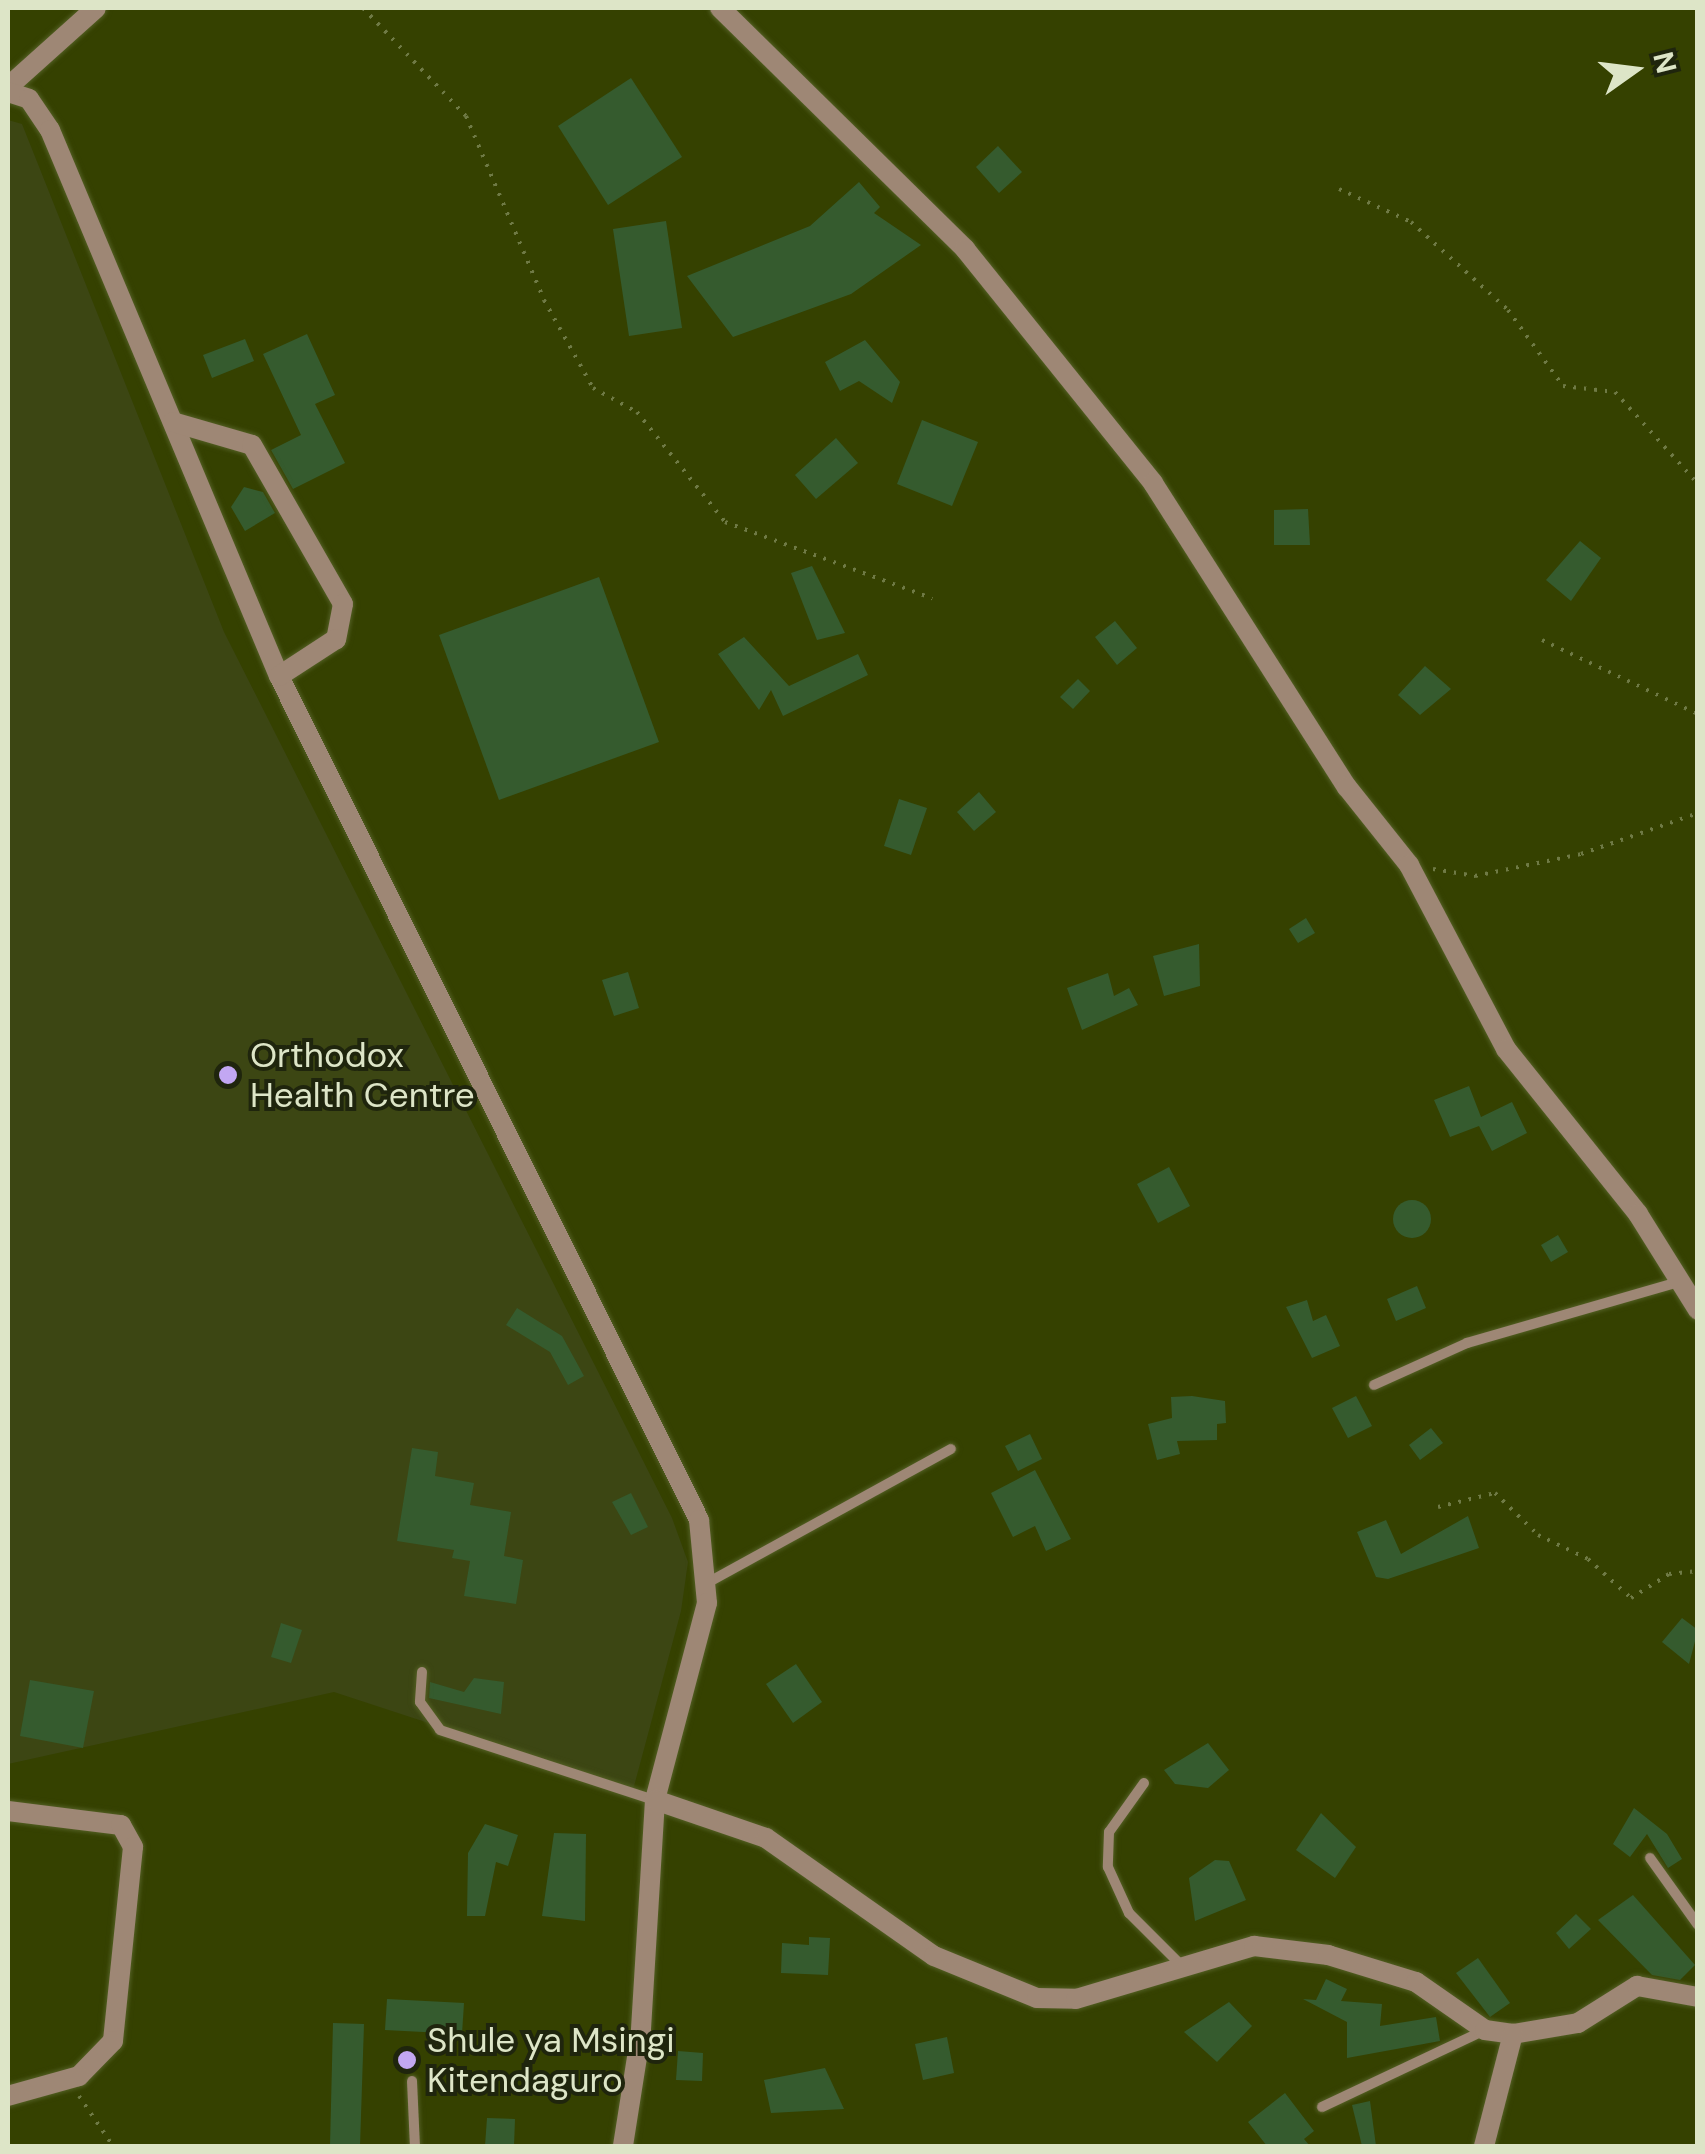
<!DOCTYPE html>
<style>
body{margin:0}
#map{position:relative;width:1705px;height:2154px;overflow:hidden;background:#354100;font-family:"DM Sans",sans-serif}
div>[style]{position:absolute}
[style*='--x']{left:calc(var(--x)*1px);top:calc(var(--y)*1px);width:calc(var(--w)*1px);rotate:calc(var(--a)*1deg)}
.built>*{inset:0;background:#3c4613}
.building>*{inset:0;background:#355b2e}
.round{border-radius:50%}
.path>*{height:4px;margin-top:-2px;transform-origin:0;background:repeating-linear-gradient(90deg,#6f7a45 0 2.5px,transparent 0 10.5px)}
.roads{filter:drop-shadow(0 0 2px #535f24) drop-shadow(0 0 2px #535f24)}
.lane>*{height:10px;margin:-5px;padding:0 5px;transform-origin:5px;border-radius:5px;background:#9e8775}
.street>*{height:20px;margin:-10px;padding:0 10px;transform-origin:10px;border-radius:10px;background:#9e8775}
.dots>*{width:28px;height:28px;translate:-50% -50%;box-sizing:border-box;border:5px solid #1f250d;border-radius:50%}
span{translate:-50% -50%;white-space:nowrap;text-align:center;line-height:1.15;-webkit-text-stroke:8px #1f250d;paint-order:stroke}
.poi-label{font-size:35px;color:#dde5c7}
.left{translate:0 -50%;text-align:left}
.frame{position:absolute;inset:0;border:10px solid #dde5c7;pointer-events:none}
.north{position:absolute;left:1585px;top:20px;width:100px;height:100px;-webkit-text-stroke:8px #1f250d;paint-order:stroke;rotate:76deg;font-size:28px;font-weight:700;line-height:40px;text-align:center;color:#dde5c7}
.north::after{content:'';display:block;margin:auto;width:35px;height:45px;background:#dde5c7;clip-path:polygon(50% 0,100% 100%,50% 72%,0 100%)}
</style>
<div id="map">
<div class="built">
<div style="clip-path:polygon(8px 120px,22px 124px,224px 632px,672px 1518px,688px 1562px,681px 1611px,633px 1790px,334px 1692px,8px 1764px)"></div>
</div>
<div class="building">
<div style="clip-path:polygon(631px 78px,682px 157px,608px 205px,558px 126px)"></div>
<div style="clip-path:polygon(998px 146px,1022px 172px,999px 193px,976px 167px)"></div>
<div style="clip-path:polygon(859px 182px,880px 207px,874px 213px,921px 245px,851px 294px,733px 337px,687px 276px,810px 226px)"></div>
<div style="clip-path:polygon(666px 221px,682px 328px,629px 336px,613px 229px)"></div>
<div style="clip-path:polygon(307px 334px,335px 395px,315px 404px,345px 463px,293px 489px,271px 450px,301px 435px,263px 354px)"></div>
<div style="clip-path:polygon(245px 339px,254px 361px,212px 378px,203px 355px)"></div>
<div style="clip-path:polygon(865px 340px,900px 382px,892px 403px,859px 381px,840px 391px,825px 362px)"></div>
<div style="clip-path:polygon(922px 420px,978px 442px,952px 506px,897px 484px)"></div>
<div style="clip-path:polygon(836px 438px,858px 463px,816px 499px,795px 475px)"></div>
<div style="clip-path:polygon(244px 487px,263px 492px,275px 513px,245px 531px,231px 507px)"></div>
<div style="clip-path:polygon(1308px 509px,1310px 545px,1274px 545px,1274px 510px)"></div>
<div style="clip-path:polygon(1580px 541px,1601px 558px,1571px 601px,1546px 580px)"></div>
<div style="clip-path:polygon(812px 566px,845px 633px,817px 640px,791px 573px)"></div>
<div style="clip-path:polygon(599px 577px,659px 742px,499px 800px,439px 635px)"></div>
<div style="clip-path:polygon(1115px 621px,1137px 648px,1117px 665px,1095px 637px)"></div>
<div style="clip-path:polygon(744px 637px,789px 686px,858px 654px,868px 675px,783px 716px,771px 690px,759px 710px,718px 654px)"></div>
<div style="clip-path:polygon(1425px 666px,1451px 689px,1420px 715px,1398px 695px)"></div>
<div style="clip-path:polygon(1078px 679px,1090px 691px,1073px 709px,1060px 697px)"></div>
<div style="clip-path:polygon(979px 792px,996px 812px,974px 831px,957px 812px)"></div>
<div style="clip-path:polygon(899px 799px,927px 808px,911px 855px,884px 846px)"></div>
<div style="clip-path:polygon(1306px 918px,1315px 933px,1298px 943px,1289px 929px)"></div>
<div style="clip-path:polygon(1199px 944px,1200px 986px,1164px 996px,1153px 956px)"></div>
<div style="clip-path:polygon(628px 972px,639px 1008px,614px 1016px,602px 980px)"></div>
<div style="clip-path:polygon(1108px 973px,1114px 996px,1129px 988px,1138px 1005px,1082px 1030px,1067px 988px)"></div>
<div style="clip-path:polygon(1469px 1086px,1481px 1117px,1512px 1102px,1527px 1133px,1492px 1151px,1479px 1126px,1450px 1137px,1434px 1100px)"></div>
<div style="clip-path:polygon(1169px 1167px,1190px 1206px,1158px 1223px,1137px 1184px)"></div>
<div class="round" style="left:1393px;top:1200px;width:38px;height:38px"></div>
<div style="clip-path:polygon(1558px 1235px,1568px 1252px,1551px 1262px,1541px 1245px)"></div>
<div style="clip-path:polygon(1417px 1286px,1426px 1308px,1396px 1321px,1387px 1299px)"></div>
<div style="clip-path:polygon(1307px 1300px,1313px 1321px,1326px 1315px,1340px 1346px,1312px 1358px,1286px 1307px)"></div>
<div style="clip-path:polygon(517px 1308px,562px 1336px,584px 1376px,568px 1385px,550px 1352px,506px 1325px)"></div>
<div style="clip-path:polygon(1192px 1396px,1225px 1401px,1226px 1423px,1217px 1424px,1217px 1440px,1177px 1441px,1180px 1454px,1157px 1460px,1148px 1424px,1172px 1418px,1171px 1397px)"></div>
<div style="clip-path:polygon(1356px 1396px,1372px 1426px,1348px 1438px,1332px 1408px)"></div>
<div style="clip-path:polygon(1431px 1428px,1443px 1443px,1420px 1460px,1409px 1445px)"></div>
<div style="clip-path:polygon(1030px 1434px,1042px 1459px,1018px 1471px,1005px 1446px)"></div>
<div style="clip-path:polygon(412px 1448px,438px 1452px,435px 1476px,474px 1483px,470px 1505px,511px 1512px,504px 1556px,523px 1560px,516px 1604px,464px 1596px,470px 1561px,452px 1558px,454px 1550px,397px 1541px)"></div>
<div style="clip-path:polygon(1035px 1470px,1071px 1539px,1046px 1551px,1035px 1526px,1013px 1537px,991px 1493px)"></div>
<div style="clip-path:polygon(631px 1493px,648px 1527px,631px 1535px,612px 1502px)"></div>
<div style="clip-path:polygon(1468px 1516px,1479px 1548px,1388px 1579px,1376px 1577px,1357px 1532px,1386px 1520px,1401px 1554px)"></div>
<div style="clip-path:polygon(1682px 1618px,1698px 1630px,1689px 1664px,1662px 1642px)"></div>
<div style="clip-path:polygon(281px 1623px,302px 1630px,291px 1663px,271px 1657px)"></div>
<div style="clip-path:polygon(796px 1664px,822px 1702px,793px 1723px,766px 1684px)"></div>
<div style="clip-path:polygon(474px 1678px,504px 1682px,501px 1714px,429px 1698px,430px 1682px,464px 1692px)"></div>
<div style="clip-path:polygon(30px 1680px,94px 1691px,83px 1748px,20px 1736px)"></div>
<div style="clip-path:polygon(1208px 1743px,1229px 1770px,1208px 1788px,1175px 1784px,1164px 1770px)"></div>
<div style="clip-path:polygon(1634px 1808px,1667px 1834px,1682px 1859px,1668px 1868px,1647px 1834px,1630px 1857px,1613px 1844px)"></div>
<div style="clip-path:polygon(1321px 1813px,1356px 1847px,1335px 1878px,1296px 1850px)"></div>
<div style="clip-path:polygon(485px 1824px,518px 1835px,508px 1866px,496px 1862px,485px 1916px,467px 1916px,468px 1853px)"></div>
<div style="clip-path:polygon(554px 1833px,586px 1834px,585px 1921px,542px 1916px)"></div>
<div style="clip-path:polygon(1215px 1860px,1229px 1861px,1246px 1900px,1195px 1921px,1189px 1878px)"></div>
<div style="clip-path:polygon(1633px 1895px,1695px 1965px,1680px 1980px,1652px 1975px,1598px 1920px)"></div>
<div style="clip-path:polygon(1576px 1914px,1591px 1929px,1569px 1949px,1556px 1933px)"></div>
<div style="clip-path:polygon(809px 1937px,830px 1938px,828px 1975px,781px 1973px,782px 1943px,809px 1945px)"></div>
<div style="clip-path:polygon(1478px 1958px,1510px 2003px,1490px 2017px,1456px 1973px)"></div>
<div style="clip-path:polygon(1326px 1979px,1347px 1989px,1341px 2001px,1382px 2004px,1380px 2026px,1436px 2017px,1440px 2041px,1347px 2058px,1347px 2022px,1303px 1999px,1316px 2000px)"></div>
<div style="clip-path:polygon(387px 1999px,464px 2003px,462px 2034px,385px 2030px)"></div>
<div style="clip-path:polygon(1229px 2002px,1252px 2026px,1217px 2062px,1184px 2032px)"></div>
<div style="clip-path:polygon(333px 2023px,364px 2024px,360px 2146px,330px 2146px)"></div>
<div style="clip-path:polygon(947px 2037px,954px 2073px,923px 2080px,915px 2044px)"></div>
<div style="clip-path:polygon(678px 2051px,703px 2053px,702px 2081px,676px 2080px)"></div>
<div style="clip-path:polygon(825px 2068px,844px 2109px,771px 2113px,764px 2080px)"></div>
<div style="clip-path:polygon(1285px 2093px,1314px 2131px,1304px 2139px,1310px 2146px,1267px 2146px,1248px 2122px)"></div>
<div style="clip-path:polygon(1370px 2101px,1376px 2146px,1362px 2146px,1352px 2105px)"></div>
<div style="clip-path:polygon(487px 2118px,515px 2119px,514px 2146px,485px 2146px)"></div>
</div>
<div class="path">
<div style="--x:363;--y:8;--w:149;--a:46.4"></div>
<div style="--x:466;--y:116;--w:200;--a:67"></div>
<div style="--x:544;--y:300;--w:101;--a:60.9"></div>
<div style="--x:593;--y:388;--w:50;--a:28.6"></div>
<div style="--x:637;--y:412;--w:141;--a:51.3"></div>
<div style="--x:725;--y:522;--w:221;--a:20.2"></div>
<div style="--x:1339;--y:189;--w:79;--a:24.6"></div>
<div style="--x:1411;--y:222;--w:131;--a:42.2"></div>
<div style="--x:1508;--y:310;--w:94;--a:54.1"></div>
<div style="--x:1563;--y:386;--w:52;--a:6.6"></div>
<div style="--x:1615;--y:392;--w:124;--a:47.9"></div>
<div style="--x:1542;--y:640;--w:173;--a:25.4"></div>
<div style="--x:1433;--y:869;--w:43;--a:9.5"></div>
<div style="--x:1475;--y:876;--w:108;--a:-11.7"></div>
<div style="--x:1581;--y:854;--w:124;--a:-19.3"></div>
<div style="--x:1438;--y:1507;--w:59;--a:-13.8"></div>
<div style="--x:1495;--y:1493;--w:60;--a:44.3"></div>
<div style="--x:1538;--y:1535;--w:55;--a:25.6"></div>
<div style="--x:1588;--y:1559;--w:58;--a:42.2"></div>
<div style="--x:1631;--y:1598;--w:45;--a:-32.3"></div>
<div style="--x:1669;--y:1574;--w:29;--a:-6"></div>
<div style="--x:79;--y:2096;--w:60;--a:55.8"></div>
</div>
<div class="roads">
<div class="lane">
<div style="--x:1374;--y:1385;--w:102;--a:-24.3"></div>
<div style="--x:1467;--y:1343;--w:221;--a:-16.1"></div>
<div style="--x:709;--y:1582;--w:276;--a:-28.8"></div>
<div style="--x:422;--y:1672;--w:30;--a:94"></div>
<div style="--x:420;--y:1702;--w:34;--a:54"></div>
<div style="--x:440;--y:1730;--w:225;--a:18.1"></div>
<div style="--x:1144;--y:1783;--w:60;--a:125.5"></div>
<div style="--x:1109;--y:1832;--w:35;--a:92"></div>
<div style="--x:1108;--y:1867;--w:51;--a:65.5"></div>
<div style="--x:1129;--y:1913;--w:69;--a:45"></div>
<div style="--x:1650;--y:1858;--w:82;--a:54.4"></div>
<div style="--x:412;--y:2081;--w:65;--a:87.4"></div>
<div style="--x:1322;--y:2107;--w:180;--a:-25.3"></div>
</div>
<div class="street">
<div style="--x:720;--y:8;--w:344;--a:44.5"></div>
<div style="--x:965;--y:249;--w:300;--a:51.2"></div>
<div style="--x:1153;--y:483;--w:361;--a:57.5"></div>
<div style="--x:1347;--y:787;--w:100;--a:51.5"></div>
<div style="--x:1409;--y:865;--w:208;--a:62.2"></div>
<div style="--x:1506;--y:1049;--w:211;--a:51.3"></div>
<div style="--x:1638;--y:1214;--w:113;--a:58"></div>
<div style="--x:8;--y:87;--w:118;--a:-41.9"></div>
<div style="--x:8;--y:92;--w:22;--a:18"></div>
<div style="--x:29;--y:99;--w:37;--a:56"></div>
<div style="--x:50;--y:130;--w:592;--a:67.25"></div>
<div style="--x:279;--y:676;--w:943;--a:63.54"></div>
<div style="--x:699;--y:1520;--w:83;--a:84.5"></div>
<div style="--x:707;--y:1603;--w:204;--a:104.8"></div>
<div style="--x:655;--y:1800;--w:232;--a:93.5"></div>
<div style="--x:641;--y:2032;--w:115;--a:99"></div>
<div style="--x:173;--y:422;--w:82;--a:16.2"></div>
<div style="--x:252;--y:445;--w:183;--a:60.2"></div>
<div style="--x:343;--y:604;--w:36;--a:101"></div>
<div style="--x:336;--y:639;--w:68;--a:147"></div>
<div style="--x:655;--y:1800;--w:117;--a:18.9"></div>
<div style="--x:766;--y:1838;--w:205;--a:35.1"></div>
<div style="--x:934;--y:1956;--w:111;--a:22.2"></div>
<div style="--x:1037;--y:1998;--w:39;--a:1"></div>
<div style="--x:1076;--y:1999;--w:186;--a:-16.6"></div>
<div style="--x:1254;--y:1946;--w:75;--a:6.9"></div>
<div style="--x:1328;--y:1955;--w:92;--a:17.1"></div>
<div style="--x:1416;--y:1982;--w:84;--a:34.8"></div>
<div style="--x:1485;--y:2030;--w:28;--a:8"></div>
<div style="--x:1513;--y:2034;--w:66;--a:-9.6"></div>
<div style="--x:1578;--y:2023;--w:70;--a:-32.1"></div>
<div style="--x:1637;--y:1986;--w:62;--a:10.2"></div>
<div style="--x:8;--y:1811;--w:114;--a:7.1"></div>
<div style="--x:121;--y:1825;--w:25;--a:61"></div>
<div style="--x:133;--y:1847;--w:195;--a:95.9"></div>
<div style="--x:113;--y:2041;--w:49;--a:134.2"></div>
<div style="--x:79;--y:2076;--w:74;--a:164.3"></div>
<div style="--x:1484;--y:2146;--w:116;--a:-75.5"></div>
</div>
</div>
<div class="dots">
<div style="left:228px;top:1075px;background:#c2a7f2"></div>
<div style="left:407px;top:2060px;background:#c2a7f2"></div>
</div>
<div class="poi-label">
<span class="left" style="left:250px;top:1075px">Orthodox<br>Health Centre</span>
<span class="left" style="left:427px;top:2060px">Shule ya Msingi<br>Kitendaguro</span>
</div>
<div class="frame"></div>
<div class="north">N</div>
</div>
